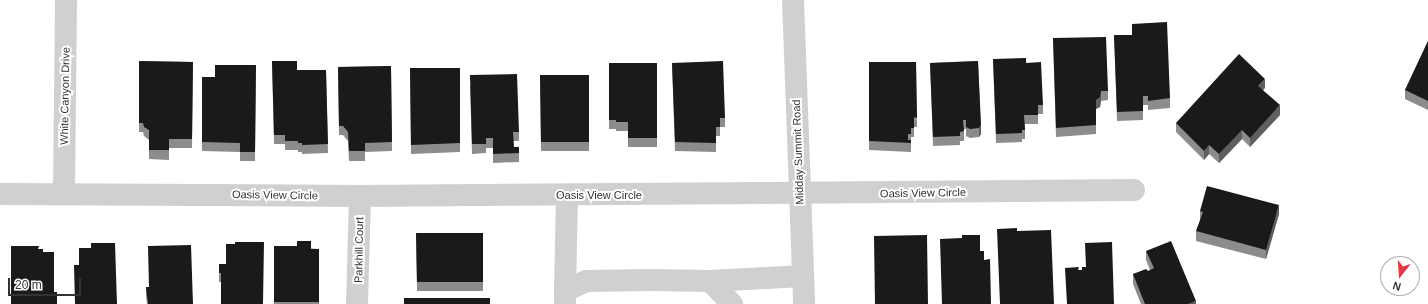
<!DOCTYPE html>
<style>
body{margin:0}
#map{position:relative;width:1428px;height:304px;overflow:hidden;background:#fff;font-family:Helvetica,sans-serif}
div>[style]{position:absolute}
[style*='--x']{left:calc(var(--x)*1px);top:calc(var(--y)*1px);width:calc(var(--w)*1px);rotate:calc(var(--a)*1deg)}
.minor>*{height:22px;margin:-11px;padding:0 11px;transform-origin:11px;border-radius:11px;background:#d0d0d0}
.wall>*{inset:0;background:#8c8c8c}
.shaded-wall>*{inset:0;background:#5f5f5f}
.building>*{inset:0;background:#1a1a1a}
span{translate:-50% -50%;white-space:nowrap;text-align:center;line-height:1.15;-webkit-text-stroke:4px #fff;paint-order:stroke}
.street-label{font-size:11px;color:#333}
.north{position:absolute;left:1380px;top:256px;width:40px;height:40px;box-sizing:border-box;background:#fff;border:1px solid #adadad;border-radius:50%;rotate:197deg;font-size:11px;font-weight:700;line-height:16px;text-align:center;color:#333}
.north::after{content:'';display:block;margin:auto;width:14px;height:18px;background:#e63946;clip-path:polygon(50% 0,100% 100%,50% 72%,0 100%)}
.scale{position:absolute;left:8px;top:278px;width:73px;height:18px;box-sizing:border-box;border:2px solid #333;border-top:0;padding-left:5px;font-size:12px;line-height:14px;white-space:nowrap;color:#333;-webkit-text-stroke:3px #fff;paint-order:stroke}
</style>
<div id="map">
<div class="minor">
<div style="--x:793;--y:0;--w:304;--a:87.9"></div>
<div style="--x:64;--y:193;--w:193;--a:-89.4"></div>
<div style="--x:0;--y:194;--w:360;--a:0.3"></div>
<div style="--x:360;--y:196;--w:774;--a:-0.44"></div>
<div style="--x:710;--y:281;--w:93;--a:-3.1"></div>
<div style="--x:565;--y:291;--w:96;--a:-88.8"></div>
<div style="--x:357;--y:304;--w:108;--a:-88.4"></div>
<div style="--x:565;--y:304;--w:13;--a:-90"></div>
<div style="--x:565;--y:291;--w:23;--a:-25"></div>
<div style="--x:586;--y:281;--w:66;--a:-0.9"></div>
<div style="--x:652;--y:280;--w:58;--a:1"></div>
<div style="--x:710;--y:281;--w:32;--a:46"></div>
</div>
<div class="wall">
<div style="clip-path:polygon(1132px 24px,1170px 98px,1170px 108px,1148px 110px,1148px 105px,1143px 105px,1143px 120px,1117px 121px,1114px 35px,1132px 35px)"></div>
<div style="clip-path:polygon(1053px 38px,1108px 91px,1108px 100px,1101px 101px,1100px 107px,1096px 109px,1096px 134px,1056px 137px)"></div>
<div style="clip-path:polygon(1428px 41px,1428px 110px,1405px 99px,1405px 90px)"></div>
<div style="clip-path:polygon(993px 59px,1026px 63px,1043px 105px,1043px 114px,1038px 114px,1038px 124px,1025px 124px,1025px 139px,1022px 139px,1022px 142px,996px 143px)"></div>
<div style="clip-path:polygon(139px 61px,193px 62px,192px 148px,169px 148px,169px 160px,149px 159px,149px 140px,144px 136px,143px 132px,139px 132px)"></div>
<div style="clip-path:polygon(272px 61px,297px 70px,326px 70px,328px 153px,302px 154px,302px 152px,298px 152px,298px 150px,285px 150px,285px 144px,274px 144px)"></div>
<div style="clip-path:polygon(978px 61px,981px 134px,979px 137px,970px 138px,966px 136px,966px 129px,964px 129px,964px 141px,960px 141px,960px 145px,933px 146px,930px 63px)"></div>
<div style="clip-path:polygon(869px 62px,916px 62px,917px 127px,914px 127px,914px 137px,911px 137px,911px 152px,869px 150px)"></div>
<div style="clip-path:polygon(609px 63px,657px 63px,657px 147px,628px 147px,628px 131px,616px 131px,616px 129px,609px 129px)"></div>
<div style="clip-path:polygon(672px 63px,725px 118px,725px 127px,720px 127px,720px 136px,716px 136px,716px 152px,675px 151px)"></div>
<div style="clip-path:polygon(256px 65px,255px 161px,240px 161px,240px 152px,202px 151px,202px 77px,215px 77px)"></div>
<div style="clip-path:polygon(391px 66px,392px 151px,365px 152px,365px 161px,349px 161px,348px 141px,343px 135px,339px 135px,338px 67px)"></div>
<div style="clip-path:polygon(410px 68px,460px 68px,460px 152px,411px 154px)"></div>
<div style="clip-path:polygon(540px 75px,589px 75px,589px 151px,541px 151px)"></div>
<div style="clip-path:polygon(470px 85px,519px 132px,519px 141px,513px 141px,514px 147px,519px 147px,519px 162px,493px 163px,493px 148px,486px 148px,486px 153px,472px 154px)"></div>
<div style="clip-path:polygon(1265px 88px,1263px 90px,1280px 115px,1250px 147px,1242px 139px,1219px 163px,1209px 154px,1204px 160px,1176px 132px,1176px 123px)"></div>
<div style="clip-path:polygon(1200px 211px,1279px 214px,1266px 259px,1196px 241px,1196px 231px,1200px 221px)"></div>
<div style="clip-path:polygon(416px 233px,483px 233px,483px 291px,417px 291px)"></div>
<div style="clip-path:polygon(264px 242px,221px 282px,219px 282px,219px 264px,226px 264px,235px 244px)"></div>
<div style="clip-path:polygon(274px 246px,319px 249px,319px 304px,274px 304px)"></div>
<div style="clip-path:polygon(1146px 251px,1196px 304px,1141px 304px,1133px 284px,1133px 274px,1148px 271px,1150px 270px,1146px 260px)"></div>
<div style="clip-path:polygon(146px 287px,148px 287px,193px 304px,147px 304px,146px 296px)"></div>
</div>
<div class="shaded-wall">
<div style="clip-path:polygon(1265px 79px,1265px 88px,1258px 95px,1258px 86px)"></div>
<div style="clip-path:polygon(1101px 91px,1101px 101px,1100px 107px,1096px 109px,1096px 100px)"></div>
<div style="clip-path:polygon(1280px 105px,1280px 115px,1250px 147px,1250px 138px)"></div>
<div style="clip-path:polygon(981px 125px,981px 134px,979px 137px,979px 128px)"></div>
<div style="clip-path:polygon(1242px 130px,1242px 139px,1219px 163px,1219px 154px)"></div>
<div style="clip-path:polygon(1209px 145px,1209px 154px,1204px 160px,1204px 151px)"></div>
<div style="clip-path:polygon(1279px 205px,1279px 214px,1266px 259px,1266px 250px)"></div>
<div style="clip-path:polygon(1196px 301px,1196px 304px,1188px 304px)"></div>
</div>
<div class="building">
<div style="clip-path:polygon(1167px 22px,1170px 98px,1148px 101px,1148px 96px,1143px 96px,1143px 111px,1117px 112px,1114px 35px,1132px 35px,1132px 24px)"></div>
<div style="clip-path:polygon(1106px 37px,1108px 91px,1101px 91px,1100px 97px,1096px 100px,1096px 125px,1056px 128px,1053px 38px)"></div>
<div style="clip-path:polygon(1428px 41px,1428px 101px,1405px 90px)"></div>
<div style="clip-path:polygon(1239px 54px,1265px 79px,1258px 86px,1280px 105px,1250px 138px,1242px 130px,1219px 154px,1209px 145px,1204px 151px,1176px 123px)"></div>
<div style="clip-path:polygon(1026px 58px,1026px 63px,1041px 62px,1043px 105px,1038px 105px,1038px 115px,1024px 115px,1025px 130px,1022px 130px,1022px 133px,996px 134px,993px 59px)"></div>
<div style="clip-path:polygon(139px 61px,193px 62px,192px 139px,169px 139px,169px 150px,149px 150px,149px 130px,144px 127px,143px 123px,139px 123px)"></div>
<div style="clip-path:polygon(272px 61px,297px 61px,297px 70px,326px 70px,328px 144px,302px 145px,302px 143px,298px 143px,298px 141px,285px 141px,285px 135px,274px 135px)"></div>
<div style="clip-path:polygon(723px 61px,725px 118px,720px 118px,720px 127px,716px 127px,716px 143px,675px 142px,672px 63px)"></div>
<div style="clip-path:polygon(978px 61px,981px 125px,979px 128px,970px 129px,966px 127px,966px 120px,963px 120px,964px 131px,960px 132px,960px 136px,933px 137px,930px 63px)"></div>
<div style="clip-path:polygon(869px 62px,916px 62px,917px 118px,914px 117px,914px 128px,911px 128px,911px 134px,908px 134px,908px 140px,911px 140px,911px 143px,869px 141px)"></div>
<div style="clip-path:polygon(609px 63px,657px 63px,657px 138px,628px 138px,628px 122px,616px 122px,616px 120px,609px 120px)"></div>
<div style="clip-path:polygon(215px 65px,256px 65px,255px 152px,240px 152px,240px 143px,202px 142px,202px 77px,215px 77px)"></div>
<div style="clip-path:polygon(391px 66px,392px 142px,365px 143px,365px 151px,349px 151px,348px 132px,343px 126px,339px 126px,338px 67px)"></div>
<div style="clip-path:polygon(410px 68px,460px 68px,460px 143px,411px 145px)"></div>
<div style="clip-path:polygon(517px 74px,519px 132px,513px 132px,514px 147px,519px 147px,519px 153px,493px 154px,493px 138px,486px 138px,486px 144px,472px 144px,470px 75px)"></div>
<div style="clip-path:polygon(540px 75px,589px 75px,589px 142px,541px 142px)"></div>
<div style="clip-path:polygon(1207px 186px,1279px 205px,1266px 250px,1196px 231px,1203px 212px,1200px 211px)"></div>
<div style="clip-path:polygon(1017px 228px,1017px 231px,1051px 230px,1054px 304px,1000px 304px,997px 229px)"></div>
<div style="clip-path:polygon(416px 233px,483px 233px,483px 282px,417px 282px)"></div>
<div style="clip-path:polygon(927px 235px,928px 304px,875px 304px,874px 236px)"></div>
<div style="clip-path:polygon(962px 235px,980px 235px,980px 251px,984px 251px,984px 260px,990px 259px,991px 304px,942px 304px,940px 239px,962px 238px)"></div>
<div style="clip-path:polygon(297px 241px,311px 241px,311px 249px,319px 249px,319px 302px,274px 302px,274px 246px,297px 246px)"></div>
<div style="clip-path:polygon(1171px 241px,1196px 301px,1188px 304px,1145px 304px,1133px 274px,1146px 269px,1148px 271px,1154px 268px,1146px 251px)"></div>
<div style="clip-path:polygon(235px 242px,264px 242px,263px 304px,221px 304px,221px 273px,219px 273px,219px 264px,226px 264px,226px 244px,235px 244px)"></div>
<div style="clip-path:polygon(1112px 242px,1114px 304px,1067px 304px,1065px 268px,1079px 267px,1078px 270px,1082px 270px,1082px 267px,1086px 267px,1085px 243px)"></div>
<div style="clip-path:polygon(91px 243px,115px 243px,117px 304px,75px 304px,74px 265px,79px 265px,79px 248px,91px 248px)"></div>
<div style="clip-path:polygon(191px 245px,193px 304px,148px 304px,146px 287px,149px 287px,148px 246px)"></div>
<div style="clip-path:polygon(11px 246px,39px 246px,38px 249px,43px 249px,43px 252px,54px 252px,54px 292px,57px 292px,57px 304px,11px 304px)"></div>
<div style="clip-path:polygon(404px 298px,490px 298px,490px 304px,404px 304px)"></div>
</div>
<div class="street-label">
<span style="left:65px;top:96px;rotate:-89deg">White Canyon Drive</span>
<span style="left:798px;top:152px;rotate:-92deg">Midday Summit Road</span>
<span style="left:923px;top:193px;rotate:-1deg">Oasis View Circle</span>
<span style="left:275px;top:195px;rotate:1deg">Oasis View Circle</span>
<span style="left:599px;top:195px">Oasis View Circle</span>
<span style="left:359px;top:250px;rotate:-89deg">Parkhill Court</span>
</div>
<div class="north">N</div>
<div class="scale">20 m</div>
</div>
